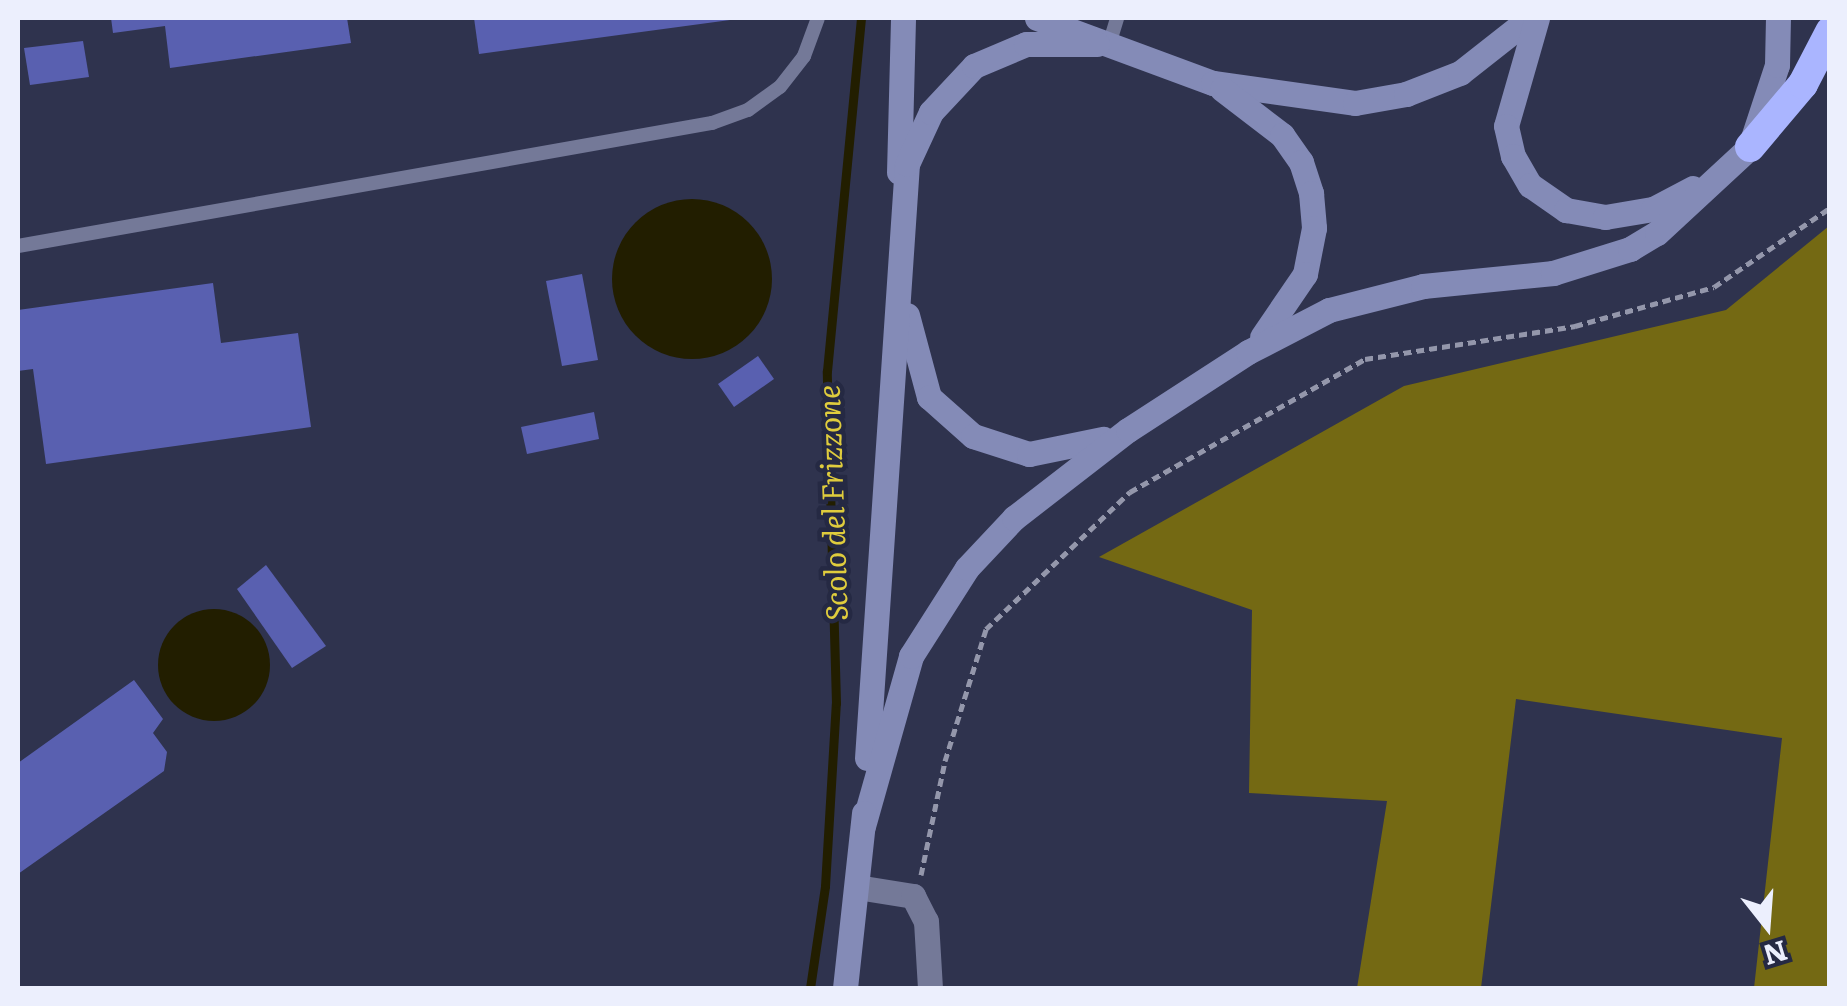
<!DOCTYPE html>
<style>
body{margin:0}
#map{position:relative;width:1847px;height:1006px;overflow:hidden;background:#2f334e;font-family:Literata,serif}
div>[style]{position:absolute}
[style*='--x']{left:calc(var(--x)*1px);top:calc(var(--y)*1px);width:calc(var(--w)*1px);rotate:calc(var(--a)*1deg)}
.forest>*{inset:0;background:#746913}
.water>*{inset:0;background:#221e00}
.round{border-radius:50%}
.stream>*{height:9px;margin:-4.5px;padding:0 4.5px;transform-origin:4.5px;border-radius:4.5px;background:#221e00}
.building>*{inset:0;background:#5960b0}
.path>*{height:5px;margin-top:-2.5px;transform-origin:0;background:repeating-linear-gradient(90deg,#9497ab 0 8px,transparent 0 13px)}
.lane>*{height:14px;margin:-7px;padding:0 7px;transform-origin:7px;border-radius:7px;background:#747998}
.street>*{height:25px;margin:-12.5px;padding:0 12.5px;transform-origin:12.5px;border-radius:12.5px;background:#747998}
.secondary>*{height:25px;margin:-12.5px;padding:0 12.5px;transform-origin:12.5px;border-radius:12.5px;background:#848bb7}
.highway>*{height:30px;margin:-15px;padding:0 15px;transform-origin:15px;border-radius:15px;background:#aab5ff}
span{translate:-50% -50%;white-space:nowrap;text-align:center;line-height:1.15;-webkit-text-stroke:9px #252943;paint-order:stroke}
.water-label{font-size:30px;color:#dfcc3d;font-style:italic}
.frame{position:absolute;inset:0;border:20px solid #eceffd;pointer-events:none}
.north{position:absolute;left:1717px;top:876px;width:100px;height:100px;-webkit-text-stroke:8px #252943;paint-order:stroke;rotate:163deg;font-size:28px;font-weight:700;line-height:40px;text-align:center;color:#eceffd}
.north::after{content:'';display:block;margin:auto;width:35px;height:45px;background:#eceffd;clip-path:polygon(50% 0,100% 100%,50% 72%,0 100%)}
</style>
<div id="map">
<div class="forest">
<div style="clip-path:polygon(1829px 226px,1829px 988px,1754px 988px,1782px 738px,1516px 699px,1481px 988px,1357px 988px,1387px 801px,1249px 793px,1252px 610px,1099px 557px,1404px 386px,1726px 310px)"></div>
</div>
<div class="water">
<div class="round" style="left:612px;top:199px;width:160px;height:160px"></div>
<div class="round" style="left:158px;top:609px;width:112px;height:112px"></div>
</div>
<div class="stream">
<div style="--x:810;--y:988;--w:103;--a:-81.6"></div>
<div style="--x:825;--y:886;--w:183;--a:-86.6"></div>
<div style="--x:836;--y:703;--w:332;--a:-91.6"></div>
<div style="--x:827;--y:371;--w:355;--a:-84.5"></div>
</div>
<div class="building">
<div style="clip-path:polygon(111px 18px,347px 18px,351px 43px,170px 68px,165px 26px,113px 33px)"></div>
<div style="clip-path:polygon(474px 18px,730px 18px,730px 20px,479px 54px)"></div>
<div style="clip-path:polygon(83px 41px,89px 77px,30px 85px,24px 48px)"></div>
<div style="clip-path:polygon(582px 274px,598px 360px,562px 366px,546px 281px)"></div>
<div style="clip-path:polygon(213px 283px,221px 343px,298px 333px,311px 427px,46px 464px,33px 369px,18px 371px,18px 310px)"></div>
<div style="clip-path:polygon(758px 356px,774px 379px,734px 407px,718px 384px)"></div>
<div style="clip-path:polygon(594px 412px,599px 439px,527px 454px,521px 427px)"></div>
<div style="clip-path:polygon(266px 565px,326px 646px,292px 668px,237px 589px)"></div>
<div style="clip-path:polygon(134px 680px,163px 719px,153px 733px,167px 752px,164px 771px,18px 874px,18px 763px)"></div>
</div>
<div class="path">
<div style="--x:921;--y:875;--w:116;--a:-78.1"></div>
<div style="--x:945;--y:761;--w:138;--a:-72.7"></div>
<div style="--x:986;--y:629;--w:199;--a:-43.6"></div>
<div style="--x:1130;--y:492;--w:270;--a:-29.5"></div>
<div style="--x:1365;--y:359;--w:213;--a:-8.9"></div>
<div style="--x:1575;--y:326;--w:144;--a:-15.7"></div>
<div style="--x:1714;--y:287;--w:140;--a:-34.3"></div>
</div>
<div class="lane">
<div style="--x:1108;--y:48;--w:31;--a:-73"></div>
<div style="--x:18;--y:246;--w:705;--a:-10.05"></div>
<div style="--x:712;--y:123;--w:38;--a:-20"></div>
<div style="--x:748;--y:110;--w:39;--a:-36"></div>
<div style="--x:780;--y:87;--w:39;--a:-52"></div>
<div style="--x:804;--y:56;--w:40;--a:-69.8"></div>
</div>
<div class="street">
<div style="--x:857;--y:887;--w:57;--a:9.1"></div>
<div style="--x:913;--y:896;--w:28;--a:63"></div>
<div style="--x:926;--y:921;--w:67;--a:86.6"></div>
</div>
<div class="secondary">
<div style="--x:1037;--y:18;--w:188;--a:20.3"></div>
<div style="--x:1213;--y:83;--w:143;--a:8"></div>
<div style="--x:1355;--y:103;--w:52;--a:-10"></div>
<div style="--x:1406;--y:94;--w:58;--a:-21.3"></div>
<div style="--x:1460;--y:73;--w:89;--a:-38.2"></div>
<div style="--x:1537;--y:18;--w:112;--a:106"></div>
<div style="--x:1506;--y:126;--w:31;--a:77"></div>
<div style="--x:1513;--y:156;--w:34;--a:60"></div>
<div style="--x:1530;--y:185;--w:44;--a:34.8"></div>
<div style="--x:1566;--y:210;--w:40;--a:10"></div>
<div style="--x:1605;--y:217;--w:49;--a:-9.5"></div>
<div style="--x:1653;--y:209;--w:45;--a:-27.7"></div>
<div style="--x:1222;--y:89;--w:76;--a:37.5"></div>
<div style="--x:1282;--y:135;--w:33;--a:55"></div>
<div style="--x:1301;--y:162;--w:33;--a:72"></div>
<div style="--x:1311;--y:193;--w:35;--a:85"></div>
<div style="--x:1314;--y:228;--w:47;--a:101.1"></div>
<div style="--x:1305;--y:274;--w:76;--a:124.3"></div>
<div style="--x:899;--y:172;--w:154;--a:-88.5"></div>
<div style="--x:907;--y:315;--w:85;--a:75"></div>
<div style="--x:929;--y:397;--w:59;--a:41.6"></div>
<div style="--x:973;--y:436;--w:59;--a:17.8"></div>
<div style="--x:1029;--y:454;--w:76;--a:-11.5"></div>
<div style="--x:867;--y:758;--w:595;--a:-86.15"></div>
<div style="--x:907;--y:164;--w:57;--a:-65.2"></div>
<div style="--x:931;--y:112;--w:63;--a:-46.9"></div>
<div style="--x:974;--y:66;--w:56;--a:-22.9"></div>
<div style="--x:1026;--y:44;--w:71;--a:0"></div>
<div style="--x:863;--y:826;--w:177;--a:-74.2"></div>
<div style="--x:911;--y:656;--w:104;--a:-57.5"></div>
<div style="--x:967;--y:568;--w:69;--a:-46.8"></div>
<div style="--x:1014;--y:518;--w:144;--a:-37.7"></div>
<div style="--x:1128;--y:430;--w:143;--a:-33"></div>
<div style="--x:1248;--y:352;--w:91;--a:-27.4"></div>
<div style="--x:1329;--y:310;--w:97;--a:-14.3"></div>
<div style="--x:1423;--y:286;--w:131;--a:-5.7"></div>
<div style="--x:1553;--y:273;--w:81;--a:-17.3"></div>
<div style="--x:1630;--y:249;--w:31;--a:-31"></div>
<div style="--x:1657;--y:233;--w:127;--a:-42.8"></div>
<div style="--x:1750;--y:147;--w:86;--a:-71.8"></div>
<div style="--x:1777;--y:65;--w:47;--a:-88.8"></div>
<div style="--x:845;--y:988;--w:176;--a:-83.8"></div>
</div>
<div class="highway">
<div style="--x:1750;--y:147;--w:82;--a:-49.9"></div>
<div style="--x:1803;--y:84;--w:59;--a:-62.6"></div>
</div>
<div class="water-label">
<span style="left:831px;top:503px;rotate:-92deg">Scolo del Frizzone</span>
</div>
<div class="frame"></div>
<div class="north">N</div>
</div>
